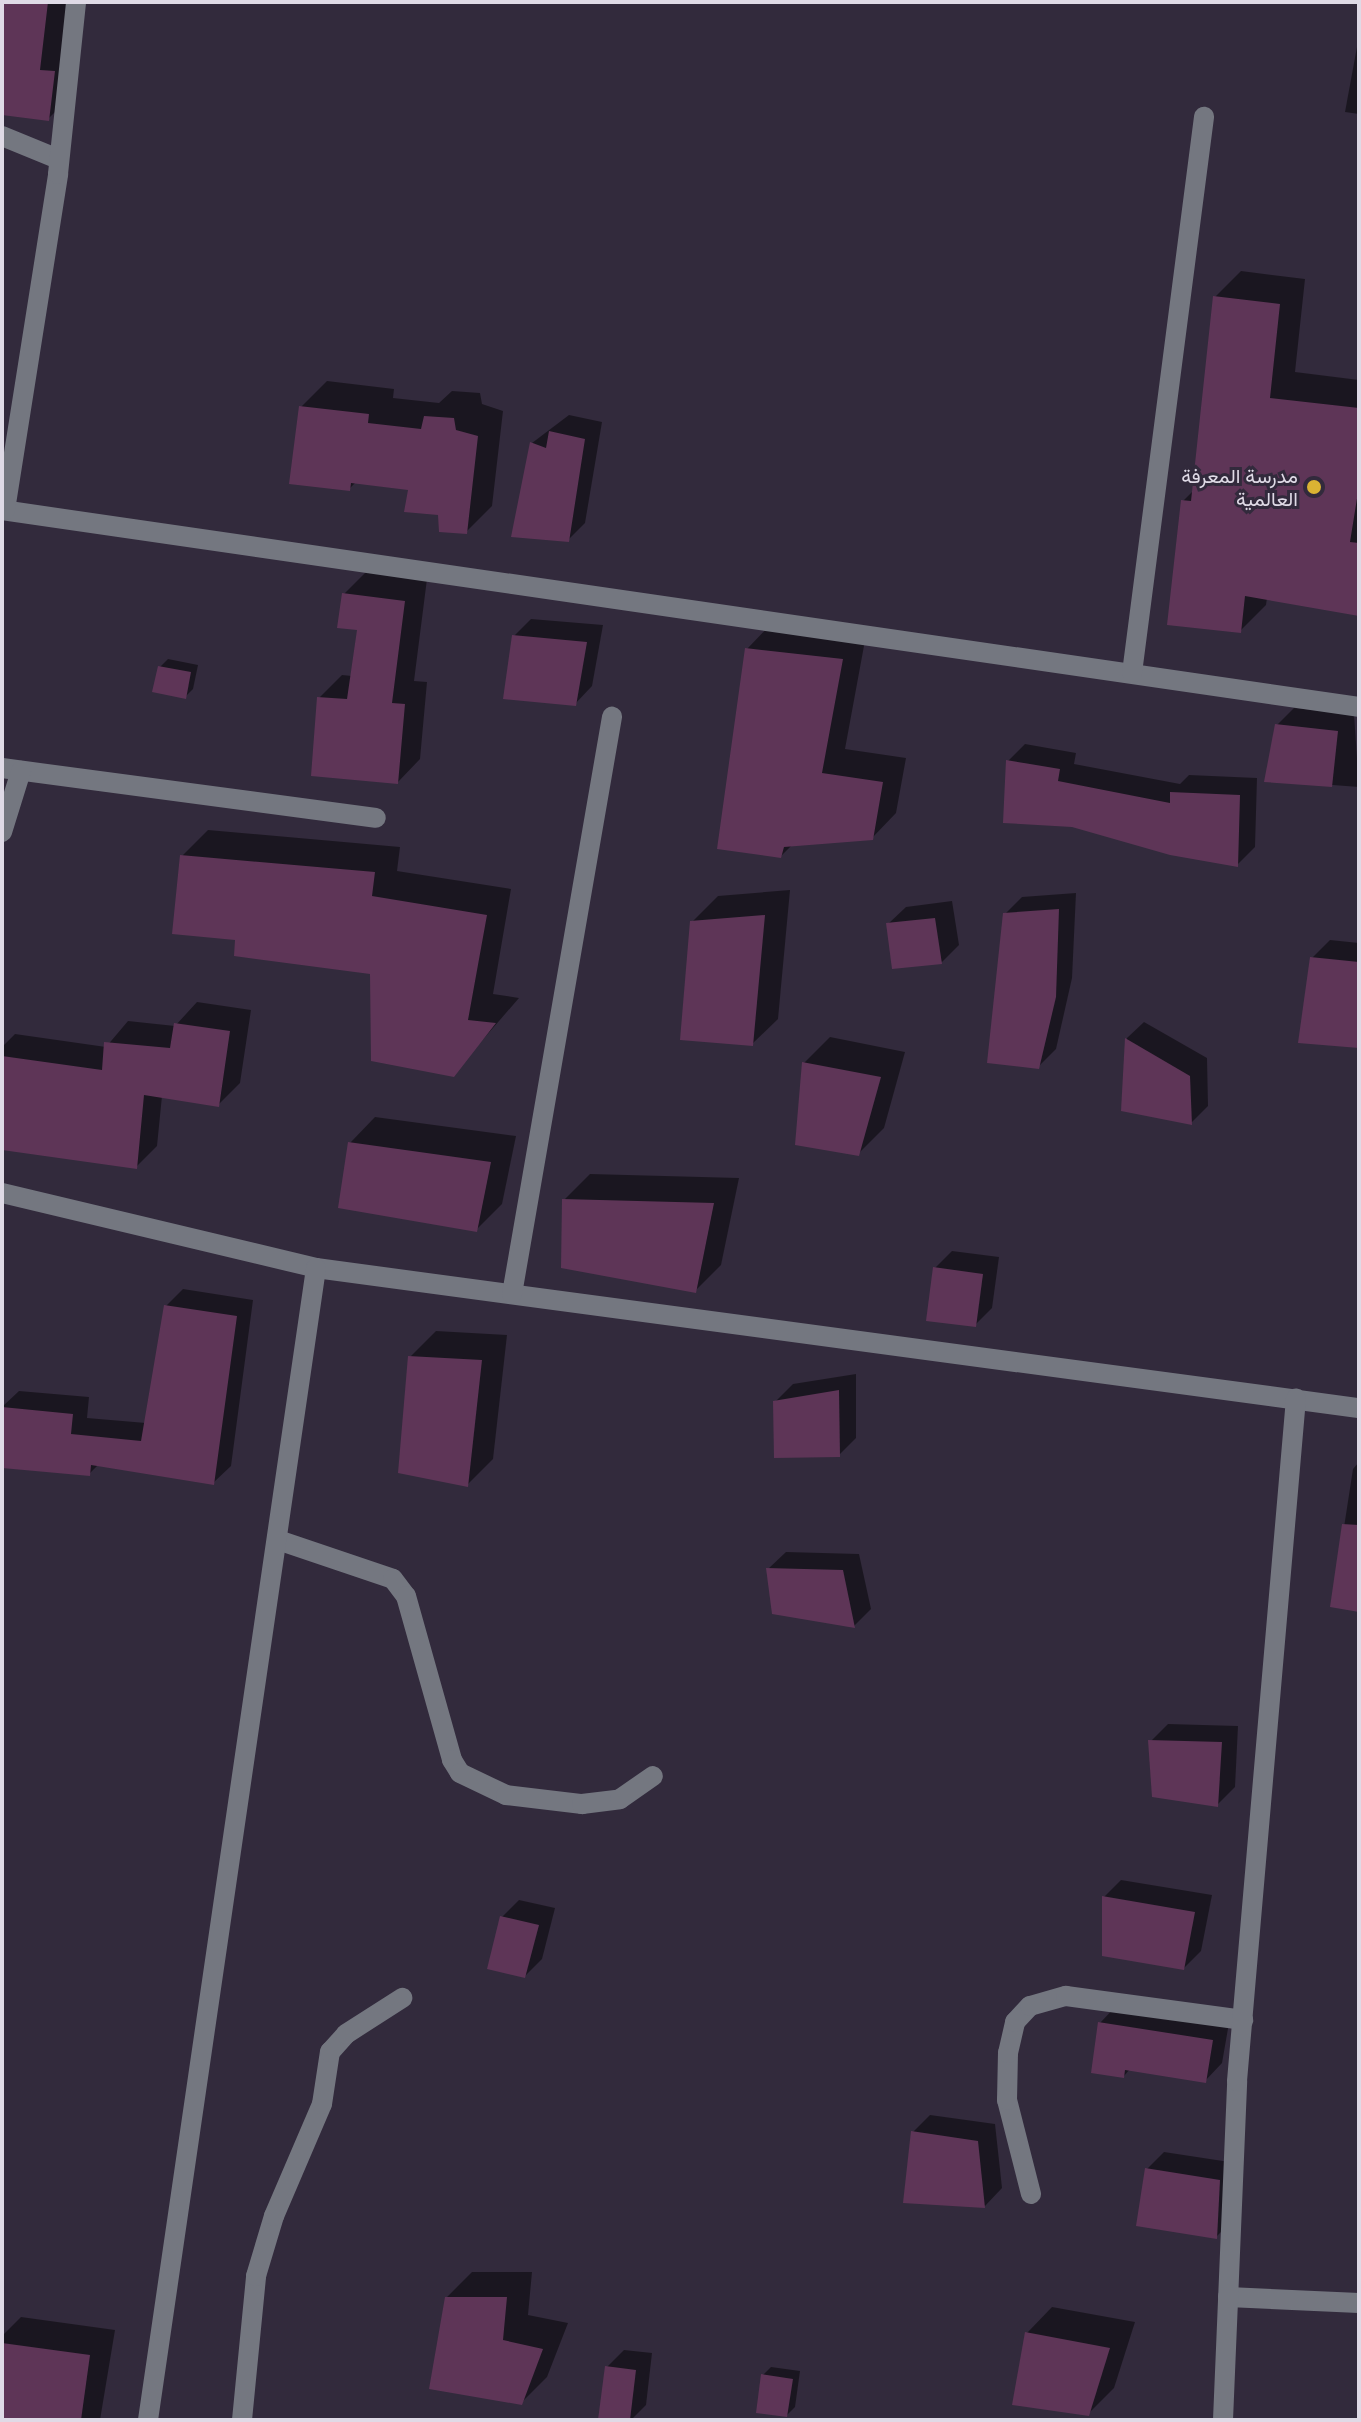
<!DOCTYPE html>
<meta charset="utf-8">
<style>
body{margin:0}
#map{position:relative;width:1361px;height:2422px;overflow:hidden;background:#322a3c;font-family:"Public Sans",Vazirmatn,sans-serif}
div>[style]{position:absolute}
[style*='--x']{left:calc(var(--x)*1px);top:calc(var(--y)*1px);width:calc(var(--w)*1px);rotate:calc(var(--a)*1deg)}
.shadow>*{inset:0;background:#0007}
.building>*{inset:0;background:#5e3557}
.minor>*{height:20px;margin:-10px;padding:0 10px;transform-origin:10px;border-radius:10px;background:#747780}
.dots>*{width:22px;height:22px;translate:-50% -50%;box-sizing:border-box;border:4px solid #322a3c;border-radius:50%}
span{translate:-50% -50%;white-space:nowrap;text-align:center;line-height:1.15;-webkit-text-stroke:6px #322a3c;paint-order:stroke}
.poi-label{font-size:20px;color:#dfdae6}
.right{translate:-100% -50%;text-align:right}
.frame{position:absolute;inset:0;border:4px solid #dfdae6;pointer-events:none}
</style>
<div id="map">
<div class="shadow">
<div style="clip-path:polygon(2px 2px,70px 2px,74px 93px,48px 119px,2px 113px)"></div>
<div style="clip-path:polygon(1359px 36px,1359px 114px,1345px 112px)"></div>
<div style="clip-path:polygon(1241px 271px,1305px 279px,1295px 372px,1359px 380px,1359px 613px,1267px 598px,1266px 605px,1240px 631px,1183px 501px,1195px 489px,1215px 297px)"></div>
<div style="clip-path:polygon(327px 381px,394px 389px,393px 398px,439px 403px,452px 391px,480px 393px,482px 404px,503px 411px,492px 506px,466px 532px,411px 488px,356px 482px,349px 489px,301px 407px)"></div>
<div style="clip-path:polygon(569px 415px,602px 422px,585px 523px,568px 540px,532px 443px)"></div>
<div style="clip-path:polygon(367px 571px,427px 579px,414px 681px,427px 682px,420px 759px,398px 782px,319px 698px,342px 675px,352px 676px,359px 629px,344px 594px)"></div>
<div style="clip-path:polygon(531px 619px,603px 625px,592px 686px,575px 704px,514px 636px)"></div>
<div style="clip-path:polygon(771px 624px,866px 635px,845px 749px,906px 758px,896px 813px,872px 838px,792px 845px,781px 856px,747px 649px)"></div>
<div style="clip-path:polygon(168px 659px,198px 665px,193px 689px,185px 697px,160px 667px)"></div>
<div style="clip-path:polygon(1294px 708px,1354px 714px,1359px 787px,1267px 780px,1277px 725px)"></div>
<div style="clip-path:polygon(1025px 744px,1076px 753px,1074px 764px,1180px 784px,1189px 775px,1257px 778px,1255px 847px,1238px 864px,1008px 761px)"></div>
<div style="clip-path:polygon(208px 830px,400px 847px,397px 871px,511px 889px,493px 994px,519px 998px,453px 1074px,372px 972px,238px 938px,182px 856px)"></div>
<div style="clip-path:polygon(790px 890px,778px 1019px,752px 1044px,692px 922px,718px 896px)"></div>
<div style="clip-path:polygon(1076px 893px,1072px 978px,1056px 1049px,1038px 1067px,1005px 914px,1022px 897px)"></div>
<div style="clip-path:polygon(952px 901px,959px 945px,942px 962px,888px 924px,906px 907px)"></div>
<div style="clip-path:polygon(1330px 940px,1359px 943px,1359px 1046px,1312px 958px)"></div>
<div style="clip-path:polygon(197px 1002px,251px 1010px,240px 1083px,218px 1105px,162px 1096px,157px 1146px,136px 1167px,2px 1148px,2px 1047px,15px 1034px,106px 1047px,128px 1021px,175px 1026px)"></div>
<div style="clip-path:polygon(1144px 1022px,1207px 1058px,1208px 1106px,1191px 1123px,1123px 1109px,1127px 1038px)"></div>
<div style="clip-path:polygon(830px 1037px,905px 1052px,884px 1128px,858px 1154px,804px 1063px)"></div>
<div style="clip-path:polygon(375px 1117px,516px 1136px,502px 1204px,476px 1230px,350px 1143px)"></div>
<div style="clip-path:polygon(590px 1174px,739px 1178px,721px 1265px,695px 1291px,564px 1200px)"></div>
<div style="clip-path:polygon(952px 1251px,999px 1257px,992px 1308px,975px 1325px,935px 1268px)"></div>
<div style="clip-path:polygon(183px 1289px,253px 1300px,231px 1466px,213px 1483px,99px 1464px,89px 1474px,2px 1466px,2px 1407px,19px 1391px,89px 1397px,87px 1418px,146px 1423px,166px 1306px)"></div>
<div style="clip-path:polygon(436px 1331px,507px 1335px,493px 1459px,467px 1485px,410px 1357px)"></div>
<div style="clip-path:polygon(856px 1374px,856px 1438px,839px 1455px,775px 1402px,793px 1384px)"></div>
<div style="clip-path:polygon(1359px 1462px,1359px 1610px,1332px 1605px,1353px 1469px)"></div>
<div style="clip-path:polygon(786px 1552px,859px 1554px,871px 1609px,854px 1626px,768px 1569px)"></div>
<div style="clip-path:polygon(1168px 1724px,1238px 1726px,1235px 1787px,1218px 1804px,1151px 1741px)"></div>
<div style="clip-path:polygon(1121px 1880px,1212px 1895px,1201px 1951px,1184px 1968px,1104px 1897px)"></div>
<div style="clip-path:polygon(519px 1900px,555px 1908px,542px 1959px,525px 1976px,502px 1917px)"></div>
<div style="clip-path:polygon(1117px 2005px,1229px 2023px,1222px 2063px,1205px 2081px,1130px 2069px,1124px 2076px,1100px 2023px)"></div>
<div style="clip-path:polygon(930px 2115px,995px 2124px,1002px 2188px,985px 2206px,913px 2132px)"></div>
<div style="clip-path:polygon(1164px 2152px,1236px 2163px,1234px 2219px,1217px 2236px,1147px 2169px)"></div>
<div style="clip-path:polygon(472px 2272px,532px 2272px,528px 2315px,568px 2323px,547px 2377px,521px 2403px,446px 2298px)"></div>
<div style="clip-path:polygon(1052px 2307px,1135px 2322px,1114px 2388px,1088px 2414px,1027px 2333px)"></div>
<div style="clip-path:polygon(21px 2317px,115px 2330px,100px 2420px,2px 2420px,2px 2336px)"></div>
<div style="clip-path:polygon(624px 2350px,652px 2353px,646px 2405px,631px 2420px,614px 2420px,607px 2367px)"></div>
<div style="clip-path:polygon(771px 2367px,800px 2371px,795px 2407px,787px 2415px,763px 2375px)"></div>
</div>
<div class="building">
<div style="clip-path:polygon(2px 2px,48px 2px,40px 70px,55px 71px,49px 121px,2px 115px)"></div>
<div style="clip-path:polygon(1213px 296px,1280px 304px,1270px 398px,1359px 408px,1359px 486px,1350px 542px,1359px 543px,1359px 616px,1245px 596px,1241px 633px,1167px 625px,1181px 500px,1191px 501px)"></div>
<div style="clip-path:polygon(299px 406px,369px 414px,368px 423px,421px 429px,424px 416px,454px 418px,456px 430px,478px 436px,467px 534px,439px 532px,438px 515px,404px 512px,408px 490px,351px 483px,350px 491px,289px 484px)"></div>
<div style="clip-path:polygon(549px 431px,585px 439px,569px 542px,511px 537px,530px 442px,546px 448px)"></div>
<div style="clip-path:polygon(342px 593px,405px 601px,392px 703px,405px 704px,398px 784px,311px 776px,317px 697px,347px 699px,357px 630px,337px 628px)"></div>
<div style="clip-path:polygon(512px 635px,587px 642px,576px 706px,503px 699px)"></div>
<div style="clip-path:polygon(745px 648px,843px 659px,822px 773px,883px 782px,873px 840px,784px 847px,781px 858px,717px 849px)"></div>
<div style="clip-path:polygon(158px 666px,191px 672px,186px 699px,152px 692px)"></div>
<div style="clip-path:polygon(1275px 724px,1338px 731px,1332px 787px,1264px 782px)"></div>
<div style="clip-path:polygon(1006px 760px,1060px 769px,1058px 781px,1170px 803px,1170px 792px,1240px 795px,1238px 867px,1170px 855px,1072px 827px,1003px 823px)"></div>
<div style="clip-path:polygon(180px 855px,375px 872px,372px 896px,487px 915px,468px 1020px,496px 1023px,454px 1077px,371px 1061px,370px 974px,234px 956px,235px 940px,172px 934px)"></div>
<div style="clip-path:polygon(1059px 909px,1056px 997px,1039px 1069px,987px 1063px,1003px 913px)"></div>
<div style="clip-path:polygon(765px 915px,753px 1046px,680px 1040px,690px 921px)"></div>
<div style="clip-path:polygon(935px 918px,942px 964px,892px 969px,886px 923px)"></div>
<div style="clip-path:polygon(1310px 957px,1359px 962px,1359px 1048px,1298px 1043px)"></div>
<div style="clip-path:polygon(174px 1023px,230px 1031px,219px 1107px,144px 1095px,137px 1169px,2px 1150px,2px 1056px,102px 1070px,104px 1042px,170px 1048px)"></div>
<div style="clip-path:polygon(1125px 1038px,1190px 1076px,1192px 1125px,1121px 1111px)"></div>
<div style="clip-path:polygon(802px 1062px,881px 1077px,859px 1156px,795px 1145px)"></div>
<div style="clip-path:polygon(348px 1142px,491px 1162px,477px 1232px,338px 1208px)"></div>
<div style="clip-path:polygon(562px 1199px,714px 1203px,696px 1293px,561px 1268px)"></div>
<div style="clip-path:polygon(933px 1267px,983px 1274px,976px 1327px,926px 1321px)"></div>
<div style="clip-path:polygon(164px 1305px,237px 1316px,214px 1485px,91px 1465px,90px 1476px,2px 1468px,2px 1407px,73px 1414px,71px 1434px,141px 1441px)"></div>
<div style="clip-path:polygon(408px 1356px,482px 1360px,468px 1487px,398px 1473px)"></div>
<div style="clip-path:polygon(839px 1390px,840px 1457px,774px 1458px,773px 1401px)"></div>
<div style="clip-path:polygon(1342px 1524px,1359px 1525px,1359px 1612px,1330px 1607px)"></div>
<div style="clip-path:polygon(766px 1568px,843px 1570px,855px 1628px,772px 1614px)"></div>
<div style="clip-path:polygon(1148px 1740px,1222px 1742px,1218px 1807px,1152px 1797px)"></div>
<div style="clip-path:polygon(1102px 1896px,1195px 1912px,1184px 1970px,1102px 1956px)"></div>
<div style="clip-path:polygon(500px 1916px,539px 1925px,525px 1978px,487px 1969px)"></div>
<div style="clip-path:polygon(1098px 2022px,1213px 2040px,1206px 2083px,1125px 2070px,1124px 2078px,1091px 2073px)"></div>
<div style="clip-path:polygon(911px 2131px,978px 2141px,985px 2208px,903px 2203px)"></div>
<div style="clip-path:polygon(1145px 2168px,1220px 2180px,1217px 2239px,1136px 2226px)"></div>
<div style="clip-path:polygon(445px 2297px,507px 2297px,503px 2340px,543px 2349px,522px 2405px,429px 2389px)"></div>
<div style="clip-path:polygon(1025px 2332px,1110px 2348px,1089px 2416px,1012px 2405px)"></div>
<div style="clip-path:polygon(2px 2343px,90px 2355px,81px 2420px,2px 2420px)"></div>
<div style="clip-path:polygon(605px 2366px,636px 2370px,630px 2420px,598px 2420px)"></div>
<div style="clip-path:polygon(761px 2374px,793px 2379px,787px 2417px,756px 2413px)"></div>
</div>
<div class="minor">
<div style="--x:2;--y:136;--w:58;--a:22.2"></div>
<div style="--x:2;--y:510;--w:1371;--a:8.26"></div>
<div style="--x:5;--y:510;--w:340;--a:-81"></div>
<div style="--x:58;--y:174;--w:173;--a:-84"></div>
<div style="--x:1132;--y:673;--w:561;--a:-82.62"></div>
<div style="--x:2;--y:768;--w:377;--a:7.6"></div>
<div style="--x:2;--y:832;--w:64;--a:-72.7"></div>
<div style="--x:2;--y:1193;--w:323;--a:13.4"></div>
<div style="--x:316;--y:1268;--w:1052;--a:7.65"></div>
<div style="--x:512;--y:1294;--w:586;--a:-80.17"></div>
<div style="--x:278;--y:1540;--w:121;--a:18.7"></div>
<div style="--x:393;--y:1579;--w:21;--a:53"></div>
<div style="--x:406;--y:1596;--w:170;--a:74.3"></div>
<div style="--x:452;--y:1760;--w:15;--a:58"></div>
<div style="--x:460;--y:1773;--w:51;--a:25.6"></div>
<div style="--x:506;--y:1795;--w:77;--a:6.8"></div>
<div style="--x:582;--y:1804;--w:38;--a:-7"></div>
<div style="--x:620;--y:1799;--w:40;--a:-34.9"></div>
<div style="--x:1031;--y:2194;--w:97;--a:-104.3"></div>
<div style="--x:1007;--y:2100;--w:47;--a:-88.8"></div>
<div style="--x:1008;--y:2053;--w:32;--a:-77"></div>
<div style="--x:1015;--y:2022;--w:22;--a:-47"></div>
<div style="--x:1030;--y:2006;--w:37;--a:-16"></div>
<div style="--x:1066;--y:1996;--w:179;--a:7.7"></div>
<div style="--x:1228;--y:2297;--w:131;--a:2.6"></div>
<div style="--x:148;--y:2420;--w:1164;--a:-81.7"></div>
<div style="--x:242;--y:2420;--w:145;--a:-84.4"></div>
<div style="--x:256;--y:2276;--w:63;--a:-73.3"></div>
<div style="--x:274;--y:2216;--w:122;--a:-66.8"></div>
<div style="--x:322;--y:2104;--w:53;--a:-81.3"></div>
<div style="--x:330;--y:2052;--w:24;--a:-48"></div>
<div style="--x:346;--y:2034;--w:67;--a:-32.7"></div>
<div style="--x:1223;--y:2420;--w:339;--a:-87.6"></div>
<div style="--x:1237;--y:2081;--w:685;--a:-85.06"></div>
</div>
<div class="dots">
<div style="left:1314px;top:487px;background:#dab333"></div>
</div>
<div class="poi-label">
<span class="right" style="left:1298px;top:488px">مدرسة المعرفة<br>العالمية</span>
</div>
<div class="frame"></div>
</div>
